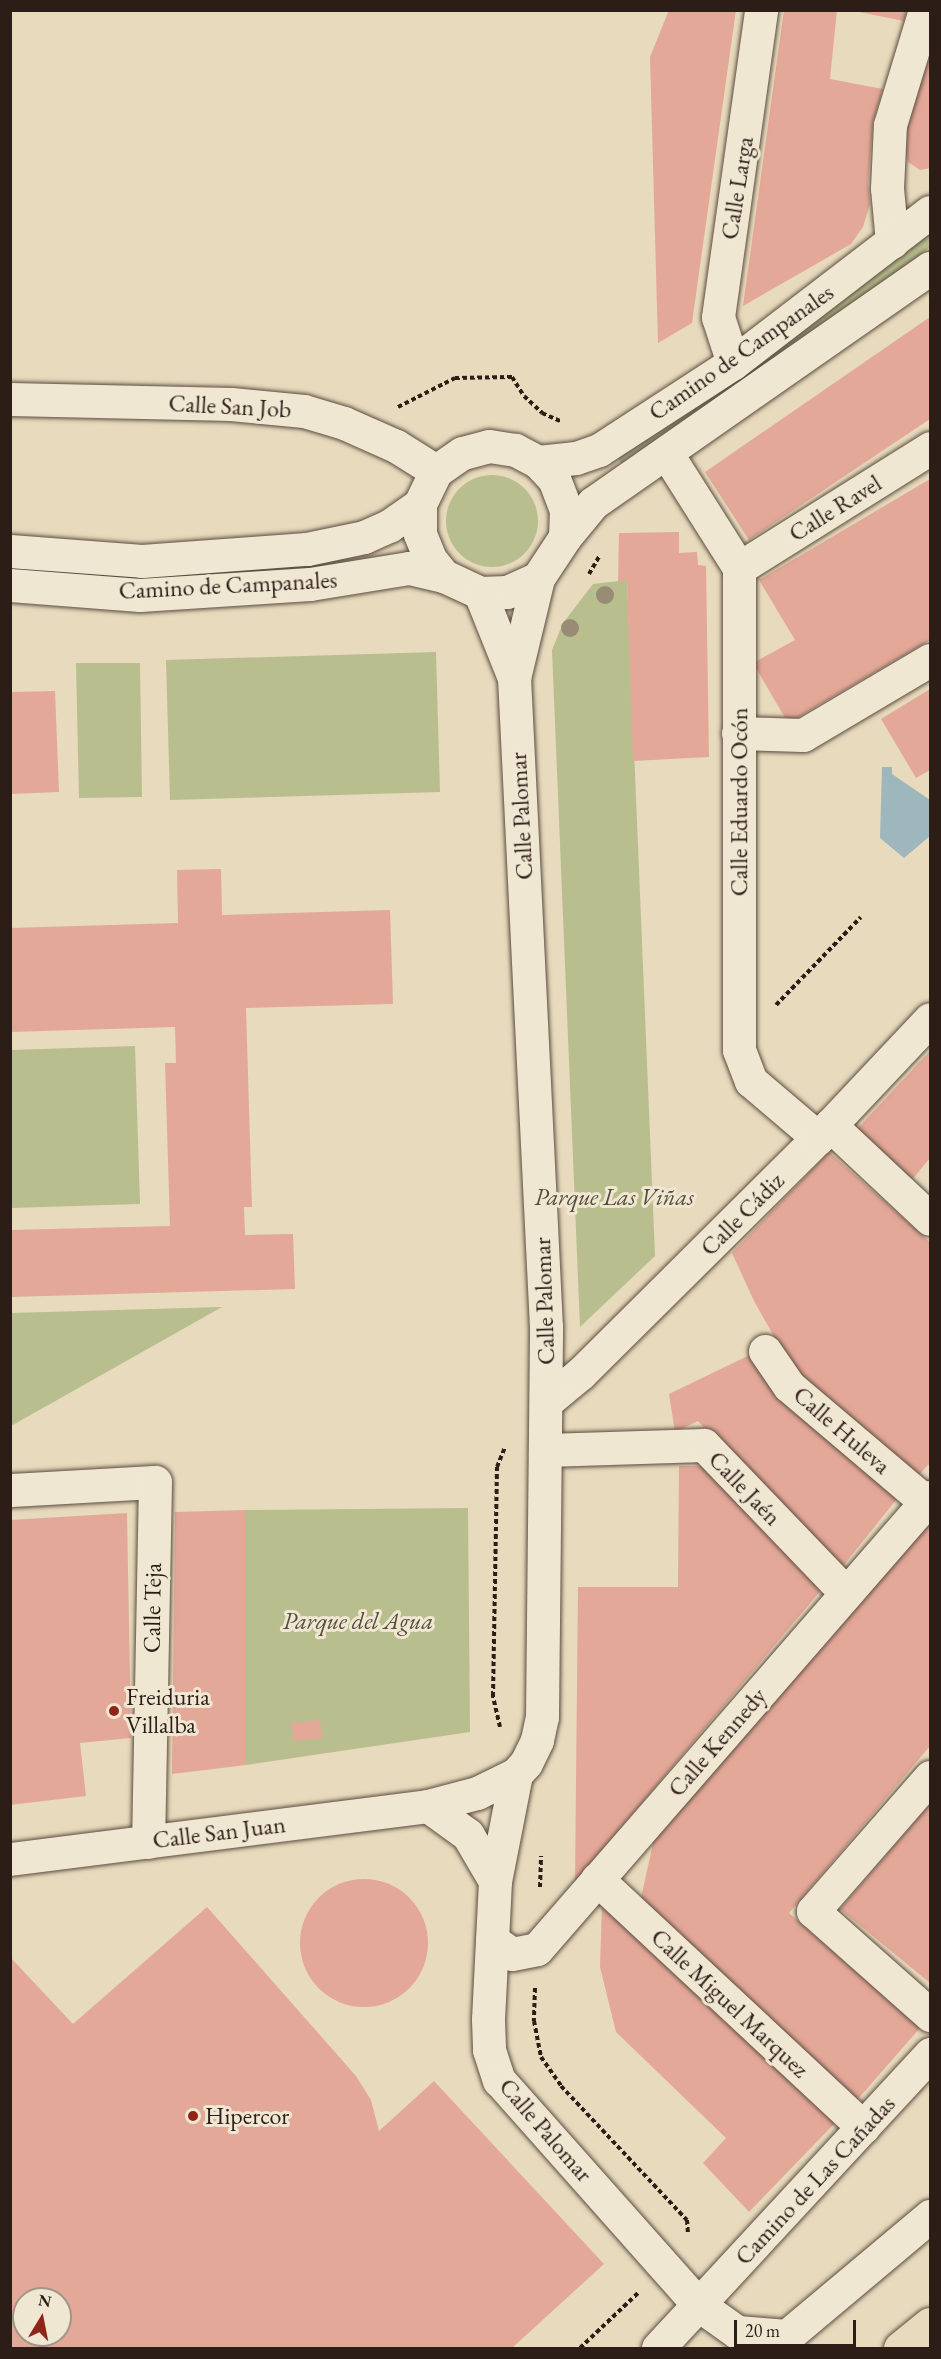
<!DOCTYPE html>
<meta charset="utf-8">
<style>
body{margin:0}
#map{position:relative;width:941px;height:2359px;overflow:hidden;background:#e8dabc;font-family:"EB Garamond",serif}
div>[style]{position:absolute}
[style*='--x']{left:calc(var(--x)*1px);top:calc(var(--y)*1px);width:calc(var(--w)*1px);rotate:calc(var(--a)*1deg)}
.green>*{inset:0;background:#b9be8e}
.round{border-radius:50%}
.water>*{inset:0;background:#9eb7bd}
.building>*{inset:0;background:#e4a898}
.path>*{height:4px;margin-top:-2px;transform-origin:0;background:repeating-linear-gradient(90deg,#2c1d17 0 4.5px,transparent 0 7.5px)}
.roads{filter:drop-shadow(0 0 2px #5b4c40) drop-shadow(0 0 2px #5b4c40)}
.minor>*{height:33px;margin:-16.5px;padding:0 16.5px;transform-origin:16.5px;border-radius:16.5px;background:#f0e7d3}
.highway>*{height:33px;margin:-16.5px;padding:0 16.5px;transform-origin:16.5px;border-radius:16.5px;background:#e8dabc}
.trees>*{width:18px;height:18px;margin:-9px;border-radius:50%;background:#988c75}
.dots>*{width:16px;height:16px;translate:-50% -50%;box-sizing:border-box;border:3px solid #f0e7d3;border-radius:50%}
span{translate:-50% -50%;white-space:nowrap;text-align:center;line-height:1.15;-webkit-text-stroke:6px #f0e7d3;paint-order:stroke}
.street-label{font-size:24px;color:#2c1d17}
.park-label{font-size:24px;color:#564d3b;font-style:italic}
.poi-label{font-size:24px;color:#2c1d17}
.left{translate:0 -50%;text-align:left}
.frame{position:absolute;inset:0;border:12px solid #2c1d17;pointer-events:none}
.north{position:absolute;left:12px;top:2287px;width:60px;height:60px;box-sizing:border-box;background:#f0e7d3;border:2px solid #a29688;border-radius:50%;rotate:10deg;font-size:16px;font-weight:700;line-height:24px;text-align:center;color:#2c1d17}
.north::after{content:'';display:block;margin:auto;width:21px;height:27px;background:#8f2418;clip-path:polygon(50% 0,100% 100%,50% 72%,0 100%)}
.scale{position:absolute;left:734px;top:2320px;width:122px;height:27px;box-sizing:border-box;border:3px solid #2c1d17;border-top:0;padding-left:8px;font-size:18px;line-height:21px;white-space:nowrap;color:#2c1d17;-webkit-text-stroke:4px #f0e7d3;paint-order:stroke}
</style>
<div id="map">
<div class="green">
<div style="clip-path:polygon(930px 230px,930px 247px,910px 263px,622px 465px,617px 456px)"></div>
<div class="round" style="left:446px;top:475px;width:92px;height:92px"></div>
<div style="clip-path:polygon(627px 580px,655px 1256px,580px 1327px,552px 650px,563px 623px,593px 584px)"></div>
<div style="clip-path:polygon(436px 652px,440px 792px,170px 800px,166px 660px)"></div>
<div style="clip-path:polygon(76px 663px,140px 663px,142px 797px,79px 798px)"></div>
<div style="clip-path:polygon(135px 1046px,140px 1204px,11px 1208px,11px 1050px)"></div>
<div style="clip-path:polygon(222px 1307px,11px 1426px,11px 1313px)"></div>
<div style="clip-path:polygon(468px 1508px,470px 1732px,246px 1765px,246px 1510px)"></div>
</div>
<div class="water">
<div style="clip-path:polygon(882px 767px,892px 767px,892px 774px,930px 800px,930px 836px,904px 858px,880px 838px)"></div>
</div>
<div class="building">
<div style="clip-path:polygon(669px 10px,736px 10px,692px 323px,658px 343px,650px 57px)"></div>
<div style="clip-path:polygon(784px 10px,837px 10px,830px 79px,883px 89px,873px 122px,868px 184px,870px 204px,863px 227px,851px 244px,743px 306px)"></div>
<div style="clip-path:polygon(849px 10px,907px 10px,904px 21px)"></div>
<div style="clip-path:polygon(930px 44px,930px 168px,920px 170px,908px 162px,904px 148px,906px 122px)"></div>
<div style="clip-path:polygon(930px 317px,930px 419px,749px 540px,705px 472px)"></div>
<div style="clip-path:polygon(930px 479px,930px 640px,788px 723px,753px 663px,795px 640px,759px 580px)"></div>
<div style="clip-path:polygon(679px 532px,679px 553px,697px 552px,698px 565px,706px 566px,709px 757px,633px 761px,627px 580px,618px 582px,619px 533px)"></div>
<div style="clip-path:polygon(930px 689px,930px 770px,916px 778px,881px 719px)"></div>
<div style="clip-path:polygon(55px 691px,59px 792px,10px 794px,10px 692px)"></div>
<div style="clip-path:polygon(221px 869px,222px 915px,390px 910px,393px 1004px,246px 1008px,252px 1207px,244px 1207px,245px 1235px,293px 1234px,295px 1289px,10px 1297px,10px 1230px,170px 1226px,165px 1063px,176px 1063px,175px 1027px,10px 1032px,10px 928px,178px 923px,177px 870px)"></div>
<div style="clip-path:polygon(930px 1051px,930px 1158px,911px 1181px,857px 1129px)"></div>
<div style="clip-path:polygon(829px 1152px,930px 1242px,930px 1463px,915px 1479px,797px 1377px,754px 1301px,732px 1253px)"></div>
<div style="clip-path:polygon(756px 1352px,900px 1495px,839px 1571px,698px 1421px,675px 1432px,669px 1394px)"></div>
<div style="clip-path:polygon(679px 1466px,707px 1466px,823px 1588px,575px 1882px,578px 1587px,678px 1587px)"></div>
<div style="clip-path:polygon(246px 1510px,246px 1765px,172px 1774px,175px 1512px)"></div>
<div style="clip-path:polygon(127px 1513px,131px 1738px,80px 1743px,86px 1796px,10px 1805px,10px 1520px)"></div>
<div style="clip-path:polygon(930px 1523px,930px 1746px,789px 1913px,920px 2028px,857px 2100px,641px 1898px,654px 1839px)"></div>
<div style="clip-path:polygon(320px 1720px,322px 1738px,294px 1741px,291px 1723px)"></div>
<div style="clip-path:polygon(930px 1804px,930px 1983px,840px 1909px)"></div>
<div class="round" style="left:300px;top:1879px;width:128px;height:128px"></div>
<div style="clip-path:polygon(602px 1904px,835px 2123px,749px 2212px,703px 2163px,726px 2138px,616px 2032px,600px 1967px)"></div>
<div style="clip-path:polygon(evenodd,207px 1907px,356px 2076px,371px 2100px,379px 2131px,434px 2081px,604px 2264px,512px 2348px,10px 2348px,10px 1957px,73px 2024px,207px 1907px,24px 2299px,60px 2299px,60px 2335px,24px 2335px,24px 2299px)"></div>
</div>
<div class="path">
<div style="--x:398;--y:407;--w:64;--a:-27"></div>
<div style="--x:455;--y:378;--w:57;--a:-1"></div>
<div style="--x:512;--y:377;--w:22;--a:58"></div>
<div style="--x:524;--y:396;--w:25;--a:43"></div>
<div style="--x:542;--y:413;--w:20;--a:24"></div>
<div style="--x:589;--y:574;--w:20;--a:-60"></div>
<div style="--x:776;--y:1005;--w:122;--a:-46"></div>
<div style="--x:500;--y:1727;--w:32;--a:-103"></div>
<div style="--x:493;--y:1696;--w:229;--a:-89"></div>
<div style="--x:497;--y:1467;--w:22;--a:-68"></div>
<div style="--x:540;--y:1887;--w:31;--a:-88"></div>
<div style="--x:535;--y:1988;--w:33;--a:92"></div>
<div style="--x:534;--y:2021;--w:37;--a:79"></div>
<div style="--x:541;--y:2057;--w:35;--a:55"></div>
<div style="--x:561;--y:2086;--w:184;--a:46.8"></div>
<div style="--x:687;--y:2220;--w:15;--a:86"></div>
<div style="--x:580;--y:2348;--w:80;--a:-43.5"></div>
</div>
<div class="roads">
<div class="minor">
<div style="--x:892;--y:242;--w:54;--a:-95.3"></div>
<div style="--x:887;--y:188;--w:63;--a:-87.3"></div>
<div style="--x:890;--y:125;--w:120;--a:-73.1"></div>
<div style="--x:733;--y:363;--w:48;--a:-108.1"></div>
<div style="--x:718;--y:317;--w:310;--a:-82"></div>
<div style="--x:10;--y:399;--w:221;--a:1.3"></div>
<div style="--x:231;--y:404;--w:73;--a:5.5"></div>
<div style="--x:304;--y:411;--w:42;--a:16.7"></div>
<div style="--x:344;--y:423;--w:57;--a:23.9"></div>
<div style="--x:396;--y:446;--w:47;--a:32"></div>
<div style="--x:667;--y:454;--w:135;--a:57.7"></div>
<div style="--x:739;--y:568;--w:482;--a:90"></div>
<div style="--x:739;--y:1050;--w:33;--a:69"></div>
<div style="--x:751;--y:1081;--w:88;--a:40.4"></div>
<div style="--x:538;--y:462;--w:38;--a:-6"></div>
<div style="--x:576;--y:458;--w:24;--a:-19"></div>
<div style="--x:599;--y:450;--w:160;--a:-33"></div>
<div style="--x:733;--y:363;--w:248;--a:-37.5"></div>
<div style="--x:565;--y:537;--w:27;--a:-88"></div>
<div style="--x:566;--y:510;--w:33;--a:-111"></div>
<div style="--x:554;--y:479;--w:23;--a:-133"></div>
<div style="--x:538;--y:462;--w:26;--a:-152"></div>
<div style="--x:515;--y:450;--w:26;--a:-171"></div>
<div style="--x:489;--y:446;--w:28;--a:165"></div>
<div style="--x:462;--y:453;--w:32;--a:145"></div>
<div style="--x:436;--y:471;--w:37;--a:116"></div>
<div style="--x:420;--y:504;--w:30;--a:90"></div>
<div style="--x:420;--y:534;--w:27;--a:68"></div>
<div style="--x:430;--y:559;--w:22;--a:51"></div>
<div style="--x:444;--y:576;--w:40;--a:25"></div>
<div style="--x:480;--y:593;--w:27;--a:-2"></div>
<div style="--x:507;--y:592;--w:34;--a:-24"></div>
<div style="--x:538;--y:578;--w:49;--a:-56.6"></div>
<div style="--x:565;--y:537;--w:44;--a:-50.5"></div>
<div style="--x:593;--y:503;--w:411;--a:-34.9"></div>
<div style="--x:10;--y:551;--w:132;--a:4.3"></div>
<div style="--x:142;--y:561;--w:165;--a:-4.2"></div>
<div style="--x:307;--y:549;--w:58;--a:-11.9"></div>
<div style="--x:364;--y:537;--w:27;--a:-24"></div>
<div style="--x:389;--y:526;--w:38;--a:-35"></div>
<div style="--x:739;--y:568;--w:226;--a:-32.1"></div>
<div style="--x:10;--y:585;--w:130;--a:4.4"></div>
<div style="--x:140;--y:595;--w:170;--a:-3.7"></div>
<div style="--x:310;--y:584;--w:100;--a:-9.2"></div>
<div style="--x:409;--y:568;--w:36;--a:13"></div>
<div style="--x:480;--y:593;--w:92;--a:68.2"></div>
<div style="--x:738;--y:733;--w:65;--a:1.8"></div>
<div style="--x:803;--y:735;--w:147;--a:-30.6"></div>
<div style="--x:830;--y:1125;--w:137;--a:43.2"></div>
<div style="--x:765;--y:1351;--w:42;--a:55.6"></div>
<div style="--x:789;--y:1386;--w:180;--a:40.3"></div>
<div style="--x:546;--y:1402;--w:45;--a:-39.6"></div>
<div style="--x:581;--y:1373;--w:334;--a:-44.8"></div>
<div style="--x:818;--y:1138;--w:163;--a:-46.7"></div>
<div style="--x:546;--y:1450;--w:158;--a:-1.8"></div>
<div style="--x:704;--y:1445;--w:205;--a:46.2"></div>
<div style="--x:10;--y:1490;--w:145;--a:-3.2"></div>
<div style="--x:155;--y:1482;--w:360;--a:91.1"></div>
<div style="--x:516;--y:1774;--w:109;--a:101.1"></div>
<div style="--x:495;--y:1881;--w:138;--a:92.9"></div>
<div style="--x:488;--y:2019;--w:31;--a:88"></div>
<div style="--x:489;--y:2050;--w:32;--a:72"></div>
<div style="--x:499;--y:2080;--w:301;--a:48.4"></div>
<div style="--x:699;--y:2305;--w:47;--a:35.4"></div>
<div style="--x:737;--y:2332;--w:50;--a:4.6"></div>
<div style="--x:787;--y:2336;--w:187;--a:-40"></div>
<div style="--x:930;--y:1777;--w:178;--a:131.1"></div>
<div style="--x:813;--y:1911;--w:157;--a:41.6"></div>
<div style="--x:428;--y:1806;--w:49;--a:35.9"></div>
<div style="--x:468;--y:1835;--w:53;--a:59.6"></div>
<div style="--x:10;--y:1859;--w:421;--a:-7.2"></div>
<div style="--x:428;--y:1806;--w:51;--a:-14.9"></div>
<div style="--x:477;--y:1793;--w:43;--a:-26"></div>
<div style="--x:516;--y:1774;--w:15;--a:-48"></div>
<div style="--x:526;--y:1763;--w:25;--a:-64"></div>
<div style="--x:537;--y:1740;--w:24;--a:-78"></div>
<div style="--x:542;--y:1717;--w:390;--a:-89.4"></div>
<div style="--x:546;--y:1327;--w:650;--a:-92.82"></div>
<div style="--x:514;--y:678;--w:103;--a:-76.5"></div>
<div style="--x:597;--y:1879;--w:364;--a:43"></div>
<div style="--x:492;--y:1940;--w:24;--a:35"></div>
<div style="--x:512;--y:1954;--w:25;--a:-11"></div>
<div style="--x:537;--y:1949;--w:599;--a:-48.99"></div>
<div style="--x:658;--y:2348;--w:401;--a:-47.2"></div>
</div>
<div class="highway">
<div style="--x:900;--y:2348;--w:38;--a:-39"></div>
</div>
</div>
<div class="trees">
<div style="left:605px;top:595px"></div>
<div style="left:570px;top:628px"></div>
</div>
<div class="dots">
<div style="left:114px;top:1711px;background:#8f2418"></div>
<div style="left:193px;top:2116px;background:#8f2418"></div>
</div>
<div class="street-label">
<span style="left:737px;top:188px;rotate:-81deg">Calle Larga</span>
<span style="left:741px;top:352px;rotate:-35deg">Camino de Campanales</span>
<span style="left:230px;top:406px;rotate:3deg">Calle San Job</span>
<span style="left:835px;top:508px;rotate:-32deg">Calle Ravel</span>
<span style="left:228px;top:585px;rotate:-3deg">Camino de Campanales</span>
<span style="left:739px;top:802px;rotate:-90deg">Calle Eduardo Ocón</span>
<span style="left:521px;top:816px;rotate:-93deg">Calle Palomar</span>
<span style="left:742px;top:1214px;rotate:-45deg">Calle Cádiz</span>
<span style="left:544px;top:1301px;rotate:-92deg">Calle Palomar</span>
<span style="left:842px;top:1430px;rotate:41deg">Calle Huleva</span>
<span style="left:745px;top:1488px;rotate:46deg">Calle Jaén</span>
<span style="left:152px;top:1608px;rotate:-89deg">Calle Teja</span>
<span style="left:717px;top:1742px;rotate:-49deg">Calle Kennedy</span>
<span style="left:219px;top:1832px;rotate:-7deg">Calle San Juan</span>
<span style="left:730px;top:2003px;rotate:43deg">Calle Miguel Marquez</span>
<span style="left:546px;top:2130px;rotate:49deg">Calle Palomar</span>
<span style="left:815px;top:2180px;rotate:-47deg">Camino de Las Cañadas</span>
</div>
<div class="park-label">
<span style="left:614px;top:1197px">Parque Las Viñas</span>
<span style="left:358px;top:1621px">Parque del Agua</span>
</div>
<div class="poi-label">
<span class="left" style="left:126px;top:1711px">Freiduria<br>Villalba</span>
<span class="left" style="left:205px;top:2116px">Hipercor</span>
</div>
<div class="frame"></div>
<div class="north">N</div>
<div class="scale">20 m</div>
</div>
